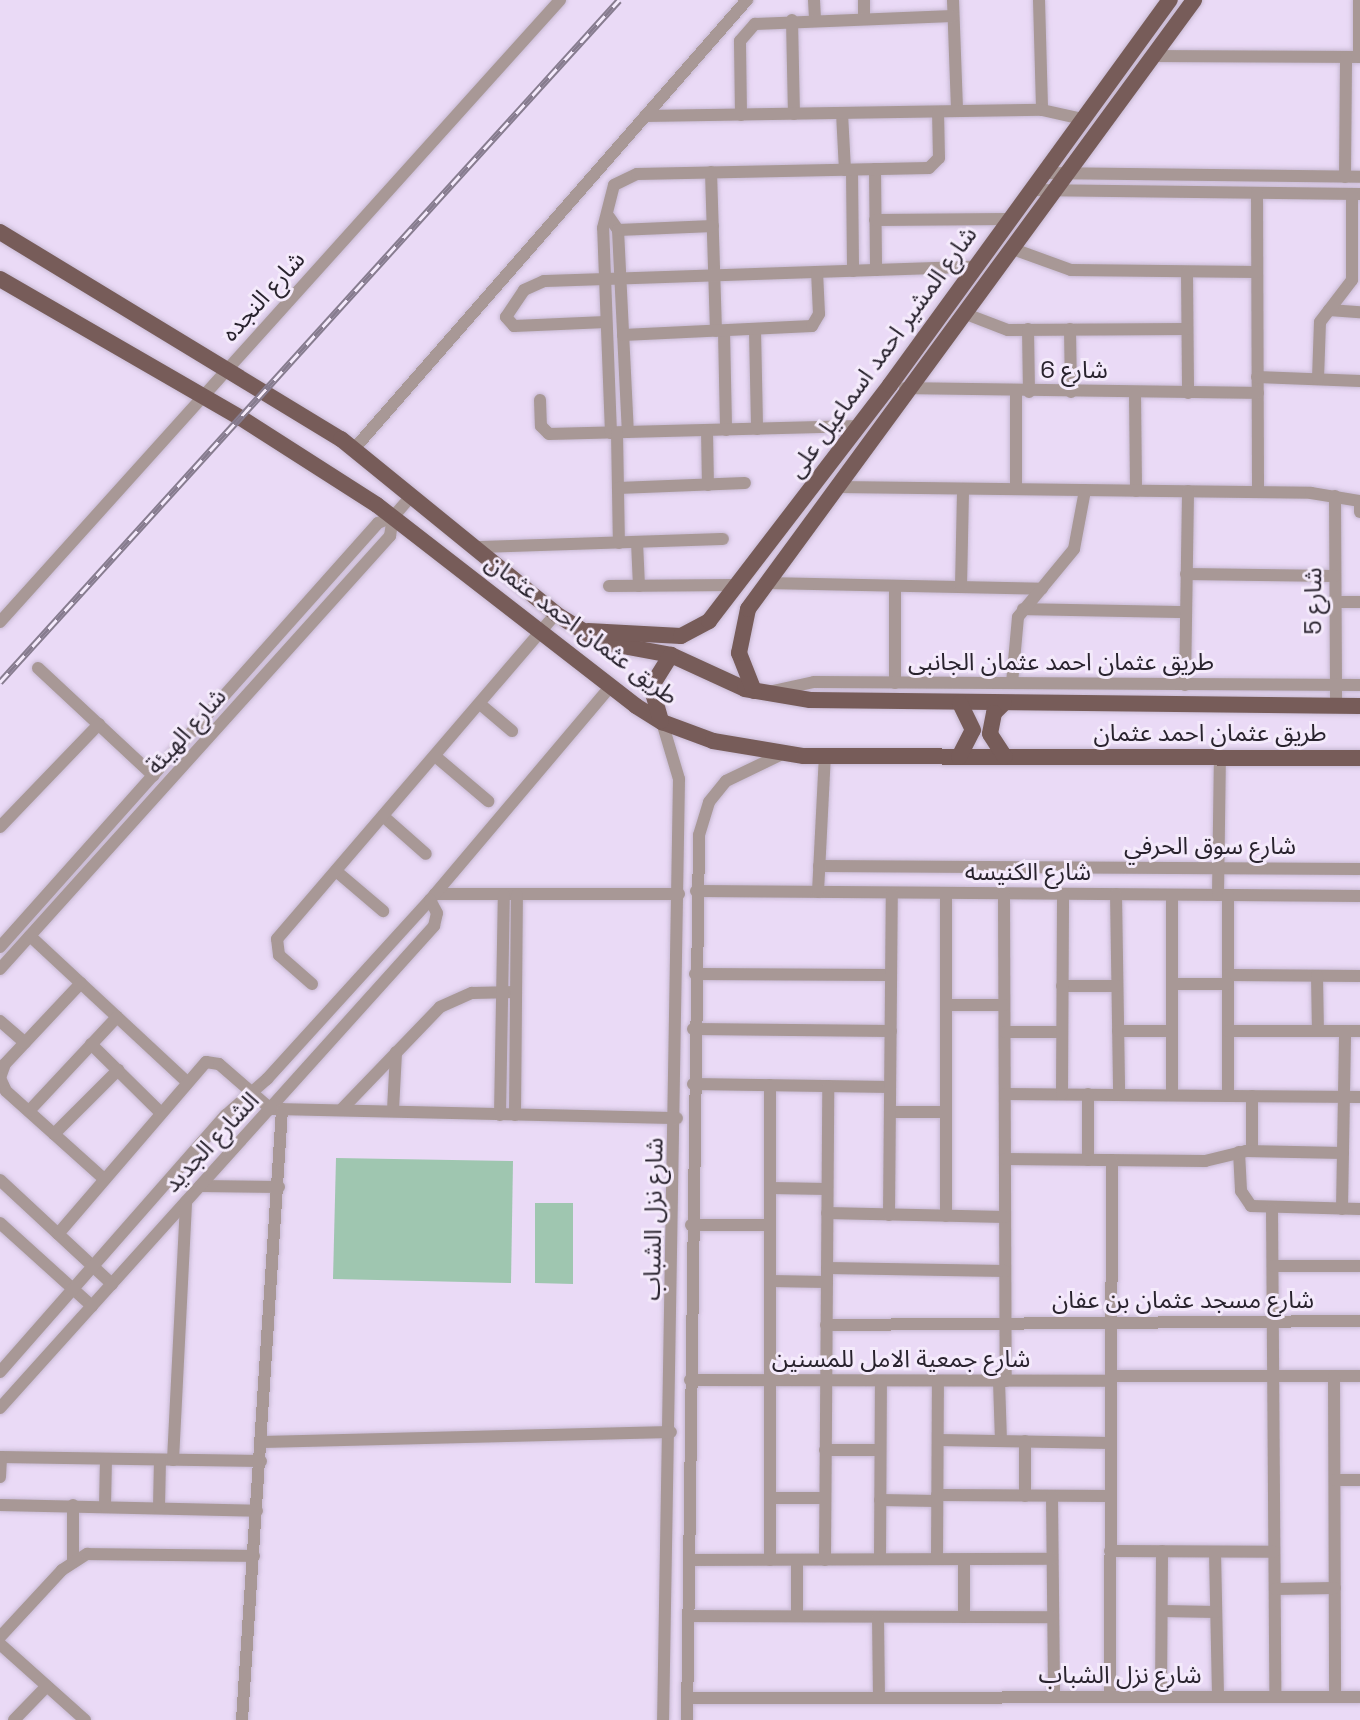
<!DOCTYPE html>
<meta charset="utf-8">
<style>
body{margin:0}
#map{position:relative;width:1360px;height:1720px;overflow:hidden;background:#eadaf6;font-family:"Space Grotesk","Noto Sans Arabic",sans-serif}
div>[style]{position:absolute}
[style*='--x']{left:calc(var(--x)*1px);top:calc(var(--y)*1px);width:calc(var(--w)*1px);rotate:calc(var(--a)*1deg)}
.green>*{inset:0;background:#9fc6b0}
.roads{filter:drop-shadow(0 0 2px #c7b9d2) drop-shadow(0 0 2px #c7b9d2)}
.minor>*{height:12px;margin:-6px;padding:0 6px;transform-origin:6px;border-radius:6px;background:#a89896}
.major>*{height:16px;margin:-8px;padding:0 8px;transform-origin:8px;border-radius:8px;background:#775c59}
.rail>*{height:7px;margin-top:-3.5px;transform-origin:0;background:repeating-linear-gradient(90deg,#f4eafb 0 12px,#877c8f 0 24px);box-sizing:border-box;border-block:2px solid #877c8f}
span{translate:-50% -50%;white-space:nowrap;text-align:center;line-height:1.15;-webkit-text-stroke:6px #f4eafb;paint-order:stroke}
.street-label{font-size:24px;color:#29232e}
</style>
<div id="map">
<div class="green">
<div style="clip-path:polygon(336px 1158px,513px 1161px,511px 1283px,333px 1279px)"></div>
<div style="clip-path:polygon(535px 1203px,573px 1203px,573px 1284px,535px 1283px)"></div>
</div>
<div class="roads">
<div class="minor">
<div style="--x:814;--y:0;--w:20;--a:87"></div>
<div style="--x:864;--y:0;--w:18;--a:90"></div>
<div style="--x:953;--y:0;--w:111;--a:87.9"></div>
<div style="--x:1039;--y:0;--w:110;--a:88.4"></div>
<div style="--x:792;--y:20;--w:94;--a:88.8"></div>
<div style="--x:1153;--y:56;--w:207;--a:0.3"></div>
<div style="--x:1359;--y:57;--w:57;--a:-90"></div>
<div style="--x:842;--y:113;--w:57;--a:87"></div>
<div style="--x:741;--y:115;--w:74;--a:-90.8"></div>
<div style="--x:740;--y:41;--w:23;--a:-49"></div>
<div style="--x:755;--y:24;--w:198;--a:-2.3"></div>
<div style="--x:645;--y:116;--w:397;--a:-0.9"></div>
<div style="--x:1042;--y:110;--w:42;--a:12.4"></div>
<div style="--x:875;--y:169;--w:101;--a:89.4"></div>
<div style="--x:852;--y:170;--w:101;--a:89.4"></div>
<div style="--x:711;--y:172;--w:159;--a:88.2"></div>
<div style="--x:1044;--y:173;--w:316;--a:0.7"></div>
<div style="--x:1345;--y:177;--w:120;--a:-89.5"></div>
<div style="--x:1031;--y:190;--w:329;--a:0.7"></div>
<div style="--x:1257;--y:193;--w:299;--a:89.8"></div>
<div style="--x:609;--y:217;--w:16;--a:55"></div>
<div style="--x:618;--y:230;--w:202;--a:87.2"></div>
<div style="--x:875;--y:220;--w:135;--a:-0.4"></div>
<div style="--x:618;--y:230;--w:95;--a:-2.4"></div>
<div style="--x:1013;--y:249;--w:62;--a:19.9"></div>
<div style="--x:1071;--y:270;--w:186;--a:0.6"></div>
<div style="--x:1187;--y:272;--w:121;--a:89.5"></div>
<div style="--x:1329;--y:310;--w:31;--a:4"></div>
<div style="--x:966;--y:314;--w:45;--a:20.9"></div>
<div style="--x:1008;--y:330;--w:179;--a:-0.3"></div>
<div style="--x:606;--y:322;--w:92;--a:177.5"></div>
<div style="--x:514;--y:326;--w:12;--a:-132"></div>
<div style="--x:506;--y:317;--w:32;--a:-56"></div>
<div style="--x:524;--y:290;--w:22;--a:-24"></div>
<div style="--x:544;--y:281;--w:430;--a:-1.9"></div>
<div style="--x:1028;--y:329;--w:63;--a:89.1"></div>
<div style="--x:1070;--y:329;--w:63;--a:89.1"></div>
<div style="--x:755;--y:330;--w:99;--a:88.8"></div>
<div style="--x:724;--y:331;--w:99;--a:88.8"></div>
<div style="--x:623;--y:335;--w:189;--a:-2.7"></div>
<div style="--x:812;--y:326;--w:14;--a:-60"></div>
<div style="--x:819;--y:314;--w:42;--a:-92.7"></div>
<div style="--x:1257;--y:377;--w:103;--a:2.2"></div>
<div style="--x:1318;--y:379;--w:57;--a:-88"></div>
<div style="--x:1320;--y:322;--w:53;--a:-52.7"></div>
<div style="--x:1352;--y:280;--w:86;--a:-90"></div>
<div style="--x:905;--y:388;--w:353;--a:0.8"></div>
<div style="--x:1135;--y:392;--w:99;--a:89.4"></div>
<div style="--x:540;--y:400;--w:26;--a:88"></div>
<div style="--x:541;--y:426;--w:11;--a:45"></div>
<div style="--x:549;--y:434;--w:310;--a:-1.5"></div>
<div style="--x:707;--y:430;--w:55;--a:89"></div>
<div style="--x:611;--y:433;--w:205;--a:-92.2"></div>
<div style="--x:603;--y:228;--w:44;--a:-75.7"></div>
<div style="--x:614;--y:185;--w:25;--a:-26"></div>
<div style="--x:637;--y:174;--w:292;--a:-1.2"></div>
<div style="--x:929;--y:168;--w:14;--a:-45"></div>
<div style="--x:939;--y:158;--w:46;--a:-91.2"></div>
<div style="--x:617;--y:433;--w:110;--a:89"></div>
<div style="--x:354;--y:449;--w:597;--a:-48.81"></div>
<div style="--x:838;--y:487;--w:473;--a:0.7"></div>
<div style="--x:1311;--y:493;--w:50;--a:9.3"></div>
<div style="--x:1360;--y:501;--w:11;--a:90"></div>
<div style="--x:618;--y:488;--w:127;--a:-2.3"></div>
<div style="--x:1016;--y:489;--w:98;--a:-90"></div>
<div style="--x:1335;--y:496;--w:210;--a:89.7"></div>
<div style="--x:637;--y:542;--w:44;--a:87.4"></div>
<div style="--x:479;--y:547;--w:244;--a:-1.9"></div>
<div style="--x:1186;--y:574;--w:149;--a:0.8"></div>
<div style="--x:766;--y:583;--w:276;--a:1.2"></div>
<div style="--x:609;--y:586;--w:128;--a:-0.4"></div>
<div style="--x:961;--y:587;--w:98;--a:-88.8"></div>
<div style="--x:1335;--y:602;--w:25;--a:0"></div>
<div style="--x:1023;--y:609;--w:163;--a:1.1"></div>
<div style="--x:0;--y:622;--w:837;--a:-48"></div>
<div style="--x:38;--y:668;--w:158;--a:43"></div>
<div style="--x:895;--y:683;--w:97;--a:-90"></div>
<div style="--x:1012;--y:683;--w:66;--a:-84.8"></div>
<div style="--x:1018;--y:617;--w:88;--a:-50.5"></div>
<div style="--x:1074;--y:549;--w:60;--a:-79.4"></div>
<div style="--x:1185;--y:685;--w:194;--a:-89.1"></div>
<div style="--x:768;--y:692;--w:47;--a:-12.3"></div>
<div style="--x:814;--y:682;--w:546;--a:0.31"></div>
<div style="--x:480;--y:704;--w:42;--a:40.2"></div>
<div style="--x:662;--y:722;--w:59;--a:73.4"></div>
<div style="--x:679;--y:779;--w:941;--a:90.97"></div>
<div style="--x:435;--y:756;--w:70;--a:40.3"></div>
<div style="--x:383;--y:816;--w:57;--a:41.5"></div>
<div style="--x:0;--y:827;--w:143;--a:-46.1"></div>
<div style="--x:819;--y:866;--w:541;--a:0.32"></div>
<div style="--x:336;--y:871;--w:62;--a:40.4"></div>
<div style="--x:696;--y:891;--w:664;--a:0.43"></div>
<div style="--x:818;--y:892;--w:136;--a:-87.1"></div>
<div style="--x:435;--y:894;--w:244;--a:0"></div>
<div style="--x:1004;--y:894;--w:487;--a:89.8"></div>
<div style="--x:1116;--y:894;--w:201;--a:89.1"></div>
<div style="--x:1218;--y:895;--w:137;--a:-89.2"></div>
<div style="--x:1228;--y:895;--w:201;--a:90"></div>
<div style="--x:30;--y:936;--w:213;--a:42.9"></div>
<div style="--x:0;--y:947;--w:568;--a:-48.28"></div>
<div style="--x:378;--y:523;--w:16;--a:-22"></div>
<div style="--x:393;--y:517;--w:29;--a:-49"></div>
<div style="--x:0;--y:969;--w:583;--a:-47.99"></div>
<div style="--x:390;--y:536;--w:19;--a:-81"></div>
<div style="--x:695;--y:974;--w:196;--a:0.3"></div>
<div style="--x:1228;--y:975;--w:132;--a:0.4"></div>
<div style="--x:1317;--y:976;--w:55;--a:89"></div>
<div style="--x:81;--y:983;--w:111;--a:133.2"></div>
<div style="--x:5;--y:1064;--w:15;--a:110"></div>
<div style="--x:0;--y:1078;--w:14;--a:65"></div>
<div style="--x:6;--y:1091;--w:132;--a:41.9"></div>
<div style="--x:312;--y:984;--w:44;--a:-138.7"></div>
<div style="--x:279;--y:955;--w:16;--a:-97"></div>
<div style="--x:277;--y:939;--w:428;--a:-49.4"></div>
<div style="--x:1172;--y:984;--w:56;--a:0"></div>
<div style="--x:1062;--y:986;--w:55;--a:0"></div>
<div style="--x:946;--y:1005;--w:58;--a:0"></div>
<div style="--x:0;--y:1021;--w:33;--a:41"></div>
<div style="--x:693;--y:1029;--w:198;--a:0.6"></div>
<div style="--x:1118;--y:1031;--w:54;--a:0"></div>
<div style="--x:1228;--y:1031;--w:132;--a:0"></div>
<div style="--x:1005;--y:1032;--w:57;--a:0"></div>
<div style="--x:91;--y:1044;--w:97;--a:44.6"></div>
<div style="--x:693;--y:1084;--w:197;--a:0.9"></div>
<div style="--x:1005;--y:1094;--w:355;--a:0.5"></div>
<div style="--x:1062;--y:1094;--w:200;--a:-89.7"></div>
<div style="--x:1088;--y:1094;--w:66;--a:90"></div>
<div style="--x:1172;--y:1095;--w:200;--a:-90"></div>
<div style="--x:342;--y:1109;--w:141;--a:-46.1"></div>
<div style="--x:440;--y:1007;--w:35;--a:-24"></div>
<div style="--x:472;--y:993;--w:44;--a:-1.3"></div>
<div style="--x:393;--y:1110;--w:58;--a:-87"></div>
<div style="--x:29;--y:1111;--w:129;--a:-46.9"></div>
<div style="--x:890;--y:1112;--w:56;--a:0"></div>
<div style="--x:500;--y:1115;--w:220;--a:-89"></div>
<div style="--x:515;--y:1115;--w:220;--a:-89.5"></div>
<div style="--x:54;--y:1134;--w:91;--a:-45"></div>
<div style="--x:1252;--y:1150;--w:54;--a:-90"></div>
<div style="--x:1239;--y:1152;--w:39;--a:87"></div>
<div style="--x:1241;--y:1191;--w:18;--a:56"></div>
<div style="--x:1251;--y:1206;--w:109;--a:1.6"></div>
<div style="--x:1005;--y:1159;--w:200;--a:0.6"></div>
<div style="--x:1205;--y:1161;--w:42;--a:-13.7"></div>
<div style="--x:1246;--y:1151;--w:97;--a:1.2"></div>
<div style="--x:0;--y:1180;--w:153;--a:42.9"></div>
<div style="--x:200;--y:1186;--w:79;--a:0.7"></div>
<div style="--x:770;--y:1188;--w:57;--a:1"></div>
<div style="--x:1272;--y:1209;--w:488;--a:89.6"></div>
<div style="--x:1342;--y:1209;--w:178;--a:-89"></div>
<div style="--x:827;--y:1213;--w:178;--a:1.3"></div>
<div style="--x:889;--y:1215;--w:322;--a:-89.5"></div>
<div style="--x:946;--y:1216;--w:323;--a:-90"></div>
<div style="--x:0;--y:1223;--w:124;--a:42.1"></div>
<div style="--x:691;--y:1225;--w:79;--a:0"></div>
<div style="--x:58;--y:1234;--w:227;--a:-49.3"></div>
<div style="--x:206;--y:1062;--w:13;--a:9"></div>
<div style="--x:219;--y:1064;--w:69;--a:40.9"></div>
<div style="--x:271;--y:1109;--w:406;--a:1.3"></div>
<div style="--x:1273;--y:1266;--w:87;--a:0"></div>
<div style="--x:827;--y:1268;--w:178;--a:1"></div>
<div style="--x:770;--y:1281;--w:57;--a:1"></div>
<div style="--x:826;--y:1325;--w:534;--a:-0.43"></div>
<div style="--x:0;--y:1372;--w:342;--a:-48.7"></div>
<div style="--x:226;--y:1115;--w:55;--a:-41.3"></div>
<div style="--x:267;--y:1079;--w:242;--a:-47.7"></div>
<div style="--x:430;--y:900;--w:279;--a:-49.8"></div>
<div style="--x:1111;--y:1376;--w:249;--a:0"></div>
<div style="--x:1334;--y:1376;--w:321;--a:89.8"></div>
<div style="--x:690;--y:1380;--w:421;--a:0.1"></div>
<div style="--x:999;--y:1381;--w:60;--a:88.1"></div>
<div style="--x:0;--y:1408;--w:649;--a:-48"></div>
<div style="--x:434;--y:926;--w:13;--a:-77"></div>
<div style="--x:437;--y:913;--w:15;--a:-118"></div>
<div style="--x:938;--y:1440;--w:173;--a:1"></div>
<div style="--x:1025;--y:1441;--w:55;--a:90"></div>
<div style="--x:262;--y:1442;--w:409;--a:-1.4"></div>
<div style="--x:825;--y:1450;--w:55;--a:0"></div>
<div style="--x:0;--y:1457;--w:261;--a:0.9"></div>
<div style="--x:173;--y:1460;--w:259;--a:-87.1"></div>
<div style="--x:0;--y:1477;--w:20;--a:-87"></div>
<div style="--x:1335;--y:1480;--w:25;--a:0"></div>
<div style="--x:937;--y:1495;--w:173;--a:0.3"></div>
<div style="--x:1052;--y:1496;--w:201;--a:89.4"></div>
<div style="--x:770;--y:1498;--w:55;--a:0"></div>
<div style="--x:880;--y:1500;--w:57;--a:1"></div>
<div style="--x:0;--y:1505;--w:257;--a:1.3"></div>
<div style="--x:105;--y:1506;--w:47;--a:-88.8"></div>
<div style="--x:159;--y:1507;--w:47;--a:-88.8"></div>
<div style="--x:1110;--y:1551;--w:164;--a:0.3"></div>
<div style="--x:1215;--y:1552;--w:145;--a:88.8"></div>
<div style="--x:880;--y:1559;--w:178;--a:-89.7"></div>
<div style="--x:937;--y:1559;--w:178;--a:-89.7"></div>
<div style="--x:73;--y:1560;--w:55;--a:-90"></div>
<div style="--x:689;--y:1560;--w:363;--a:-0.2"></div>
<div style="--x:770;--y:1560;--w:475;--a:-90"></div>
<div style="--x:825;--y:1560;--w:474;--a:-89.6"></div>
<div style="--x:964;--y:1560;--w:57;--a:90"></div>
<div style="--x:1275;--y:1589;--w:60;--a:-1"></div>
<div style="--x:1162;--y:1611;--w:54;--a:1.1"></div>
<div style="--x:688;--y:1616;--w:365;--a:0.2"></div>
<div style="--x:797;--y:1616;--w:56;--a:-90"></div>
<div style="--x:878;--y:1617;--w:80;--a:89.3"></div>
<div style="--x:0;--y:1637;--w:91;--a:-47.2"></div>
<div style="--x:62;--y:1570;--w:30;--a:-33"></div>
<div style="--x:87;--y:1554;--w:167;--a:0.7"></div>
<div style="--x:0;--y:1644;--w:114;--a:41.8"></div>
<div style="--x:1110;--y:1697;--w:537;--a:-89.79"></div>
<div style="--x:1161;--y:1697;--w:146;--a:-89.6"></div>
<div style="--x:687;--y:1698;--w:673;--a:-0.09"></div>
<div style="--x:14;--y:1720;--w:47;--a:-45.9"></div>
<div style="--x:242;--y:1720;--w:612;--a:-86.25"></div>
<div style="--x:687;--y:1720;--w:885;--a:-89.22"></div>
<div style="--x:699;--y:835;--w:34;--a:-73"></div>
<div style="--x:709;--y:802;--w:27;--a:-51"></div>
<div style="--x:726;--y:781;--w:62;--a:-25.7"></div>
</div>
<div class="major">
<div style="--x:0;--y:232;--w:399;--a:31.3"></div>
<div style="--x:341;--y:439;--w:277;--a:39.1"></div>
<div style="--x:556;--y:614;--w:53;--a:31.9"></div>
<div style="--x:601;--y:642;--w:71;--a:10.5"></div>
<div style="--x:671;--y:655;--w:81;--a:24.7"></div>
<div style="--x:745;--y:689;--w:66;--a:9.6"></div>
<div style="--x:810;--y:700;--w:550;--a:0.63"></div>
<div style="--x:0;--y:279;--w:278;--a:30"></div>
<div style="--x:241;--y:418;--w:161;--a:32.6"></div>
<div style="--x:377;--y:505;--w:328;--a:37.8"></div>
<div style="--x:636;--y:706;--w:31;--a:32"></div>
<div style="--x:662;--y:722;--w:54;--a:20.4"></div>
<div style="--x:713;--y:741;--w:92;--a:9.4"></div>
<div style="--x:804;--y:756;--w:556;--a:0.21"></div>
<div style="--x:588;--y:631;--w:93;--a:3.1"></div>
<div style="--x:681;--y:636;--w:32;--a:-28"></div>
<div style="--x:709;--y:621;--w:297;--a:-52.5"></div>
<div style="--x:890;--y:385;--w:476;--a:-54"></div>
<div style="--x:754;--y:691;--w:41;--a:-111.5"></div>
<div style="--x:739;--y:653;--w:45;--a:-78.4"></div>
<div style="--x:748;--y:609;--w:755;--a:-53.78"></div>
<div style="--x:1004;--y:703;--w:14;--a:135"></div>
<div style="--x:994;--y:713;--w:21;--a:101"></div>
<div style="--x:990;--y:734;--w:27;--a:57"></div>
<div style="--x:661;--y:721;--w:35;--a:-106"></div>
<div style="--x:651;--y:687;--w:38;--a:-58"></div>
<div style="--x:959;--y:757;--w:30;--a:-63"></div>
<div style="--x:973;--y:730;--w:30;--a:-116"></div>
</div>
</div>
<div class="rail">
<div style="--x:0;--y:682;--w:921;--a:-47.77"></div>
</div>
<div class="street-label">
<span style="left:263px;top:296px;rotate:-48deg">شارع النجده</span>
<span style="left:882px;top:352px;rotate:-54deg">شارع المشير احمد اسماعيل على</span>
<span style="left:1074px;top:370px">شارع 6</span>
<span style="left:1313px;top:601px;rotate:-90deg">شارع 5</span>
<span style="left:582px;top:629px;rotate:37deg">طريق عثمان احمد عثمان</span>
<span style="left:1061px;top:662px">طريق عثمان احمد عثمان الجانبى</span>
<span style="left:186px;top:731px;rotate:-48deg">شارع الهيئة</span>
<span style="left:1210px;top:733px">طريق عثمان احمد عثمان</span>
<span style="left:1210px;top:846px">شارع سوق الحرفي</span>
<span style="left:1028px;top:872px">شارع الكنيسه</span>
<span style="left:211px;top:1142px;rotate:-47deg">الشارع الجديد</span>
<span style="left:653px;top:1219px;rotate:-89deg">شارع نزل الشباب</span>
<span style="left:1183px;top:1300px">شارع مسجد عثمان بن عفان</span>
<span style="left:901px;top:1359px">شارع جمعية الامل للمسنين</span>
<span style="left:1120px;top:1675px">شارع نزل الشباب</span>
</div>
</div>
